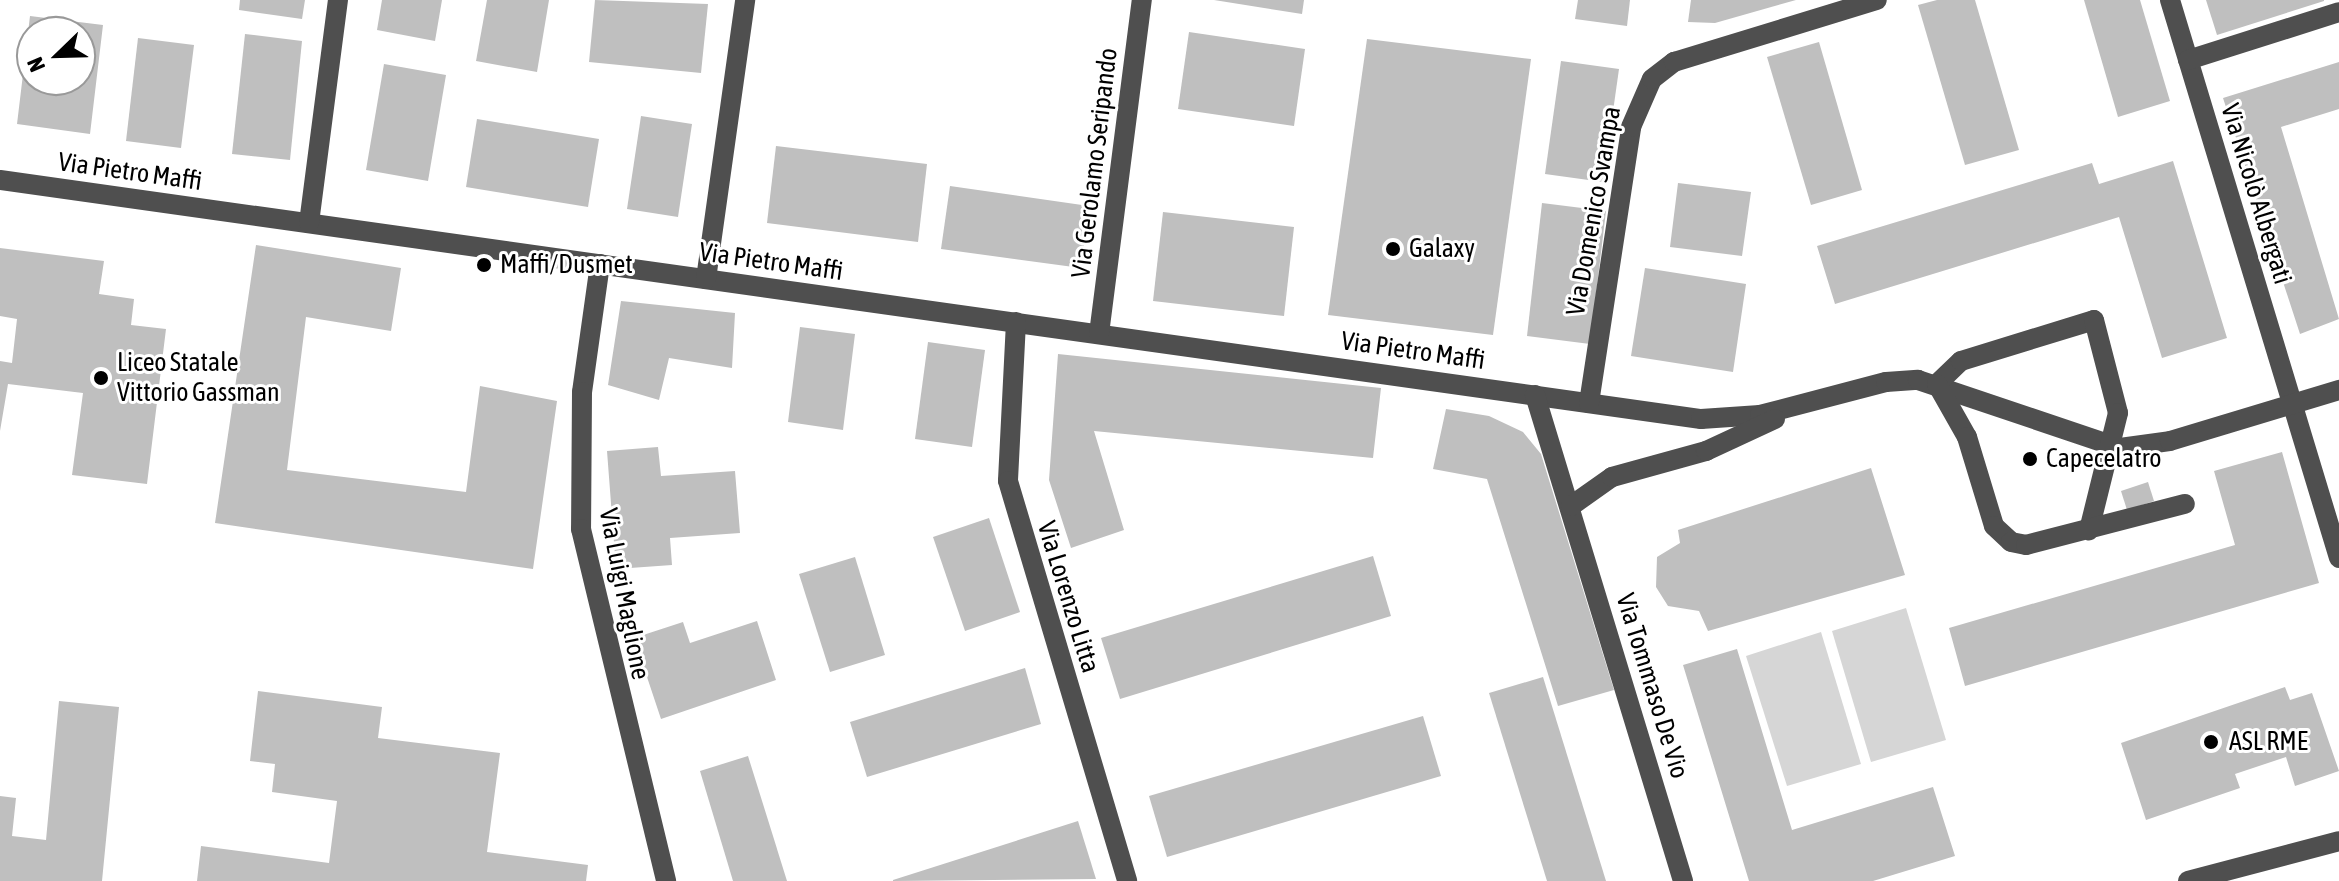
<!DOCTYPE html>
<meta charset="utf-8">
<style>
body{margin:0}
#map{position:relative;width:2339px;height:881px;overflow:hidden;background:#fff;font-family:"Asap Condensed",sans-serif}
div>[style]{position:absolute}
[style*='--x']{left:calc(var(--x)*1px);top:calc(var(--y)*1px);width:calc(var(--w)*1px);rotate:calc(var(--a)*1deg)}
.green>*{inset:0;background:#d6d6d6}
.building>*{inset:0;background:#bfbfbf}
.minor>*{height:20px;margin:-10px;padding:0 10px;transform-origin:10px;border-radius:10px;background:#4f4f4f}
.dots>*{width:22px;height:22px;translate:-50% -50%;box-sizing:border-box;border:4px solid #fff;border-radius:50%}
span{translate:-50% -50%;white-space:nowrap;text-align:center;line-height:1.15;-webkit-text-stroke:6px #fff;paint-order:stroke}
.street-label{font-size:26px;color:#000}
.poi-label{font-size:26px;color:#000}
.left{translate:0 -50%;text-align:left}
.north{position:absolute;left:16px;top:16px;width:80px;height:80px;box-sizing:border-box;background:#fff;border:2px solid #999;border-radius:50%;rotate:247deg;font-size:22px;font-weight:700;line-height:32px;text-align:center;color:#000}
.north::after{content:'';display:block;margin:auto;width:28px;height:36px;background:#000;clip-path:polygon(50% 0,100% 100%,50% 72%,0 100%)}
</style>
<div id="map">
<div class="green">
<div style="clip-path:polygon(1906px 608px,1946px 740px,1871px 762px,1832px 631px)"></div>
<div style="clip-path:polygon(1821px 632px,1861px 764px,1787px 786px,1746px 656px)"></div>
</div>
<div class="building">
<div style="clip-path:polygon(240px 0,305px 0,302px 19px,239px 10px)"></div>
<div style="clip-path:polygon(382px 0,442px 0,435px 41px,377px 30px)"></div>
<div style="clip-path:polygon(487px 0,549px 0,537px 72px,476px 61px)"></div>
<div style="clip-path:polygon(595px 0,708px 4px,701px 73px,589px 62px)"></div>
<div style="clip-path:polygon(1214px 0,1304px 0,1302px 14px)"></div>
<div style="clip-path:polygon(1578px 0,1630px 0,1627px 26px,1575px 19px)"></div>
<div style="clip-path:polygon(1691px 0,1796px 0,1715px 23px,1688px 22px)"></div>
<div style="clip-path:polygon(1937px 0,1975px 0,2019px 150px,1965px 165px,1918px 5px)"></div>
<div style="clip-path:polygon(2084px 0,2140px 0,2170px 101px,2118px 117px)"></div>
<div style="clip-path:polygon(2206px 0,2324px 0,2324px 1px,2217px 35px)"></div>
<div style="clip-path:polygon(evenodd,30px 16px,103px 25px,90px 134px,17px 124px,30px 16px,32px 32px,80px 32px,80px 80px,32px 80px,32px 32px)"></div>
<div style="clip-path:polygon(1189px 32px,1305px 49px,1294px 126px,1178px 109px)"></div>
<div style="clip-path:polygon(245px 34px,302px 41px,290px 160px,232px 154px)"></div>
<div style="clip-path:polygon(138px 38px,194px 45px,181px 148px,126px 141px)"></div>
<div style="clip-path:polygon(1367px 39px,1531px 59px,1493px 335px,1328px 315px)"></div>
<div style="clip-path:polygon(1819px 42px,1862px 190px,1811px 205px,1767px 57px)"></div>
<div style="clip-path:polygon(1561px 61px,1619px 69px,1603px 182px,1545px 174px)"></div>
<div style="clip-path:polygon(2339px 62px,2339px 109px,2281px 127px,2339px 319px,2300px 334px,2223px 98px)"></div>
<div style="clip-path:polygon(384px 64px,446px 75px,428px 181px,366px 170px)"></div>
<div style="clip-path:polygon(641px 116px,692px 124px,678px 217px,627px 209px)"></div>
<div style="clip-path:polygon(477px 119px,599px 139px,588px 207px,466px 187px)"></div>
<div style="clip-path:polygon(776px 146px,927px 164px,918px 242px,767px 223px)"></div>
<div style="clip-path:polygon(2173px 161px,2227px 338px,2162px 358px,2119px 217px,1835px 304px,1817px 246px,2092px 163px,2099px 184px)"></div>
<div style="clip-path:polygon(1678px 183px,1751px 192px,1742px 256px,1670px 247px)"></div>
<div style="clip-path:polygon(950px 186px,1089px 206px,1081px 268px,941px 249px)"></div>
<div style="clip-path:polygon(1542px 203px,1606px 211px,1590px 344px,1527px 336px)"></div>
<div style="clip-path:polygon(1163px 212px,1294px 227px,1284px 316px,1153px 301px)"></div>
<div style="clip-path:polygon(256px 245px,401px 268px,391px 331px,306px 317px,287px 470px,466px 492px,480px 386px,557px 401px,533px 569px,215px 523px)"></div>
<div style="clip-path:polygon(0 248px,104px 261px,99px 294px,134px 299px,131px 325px,166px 329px,147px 484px,72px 475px,83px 393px,8px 384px,0 431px,0 361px,12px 363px,17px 319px,0 316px)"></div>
<div style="clip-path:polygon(1645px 268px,1746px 284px,1733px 372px,1631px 356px)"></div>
<div style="clip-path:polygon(621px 301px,735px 313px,732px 368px,669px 358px,659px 400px,608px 385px)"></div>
<div style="clip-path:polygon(800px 327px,855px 334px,843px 430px,788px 422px)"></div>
<div style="clip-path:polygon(928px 342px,985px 350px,972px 447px,915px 439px)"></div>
<div style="clip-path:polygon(1058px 354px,1381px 388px,1373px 458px,1094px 431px,1124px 530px,1071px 548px,1049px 480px)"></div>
<div style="clip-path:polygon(1446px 409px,1489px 416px,1523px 432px,1541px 454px,1614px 690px,1558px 706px,1487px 479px,1433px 469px)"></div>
<div style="clip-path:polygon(658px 447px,661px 476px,735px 471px,740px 533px,670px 538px,672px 565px,616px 569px,607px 451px)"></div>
<div style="clip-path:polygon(2282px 452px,2319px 583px,1965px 686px,1949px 628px,2235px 545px,2214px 471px)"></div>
<div style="clip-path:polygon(1871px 468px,1905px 575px,1708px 631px,1699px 611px,1668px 606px,1656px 587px,1657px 557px,1680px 543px,1678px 530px)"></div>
<div style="clip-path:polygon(2148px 482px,2154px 501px,2127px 510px,2121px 491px)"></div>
<div style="clip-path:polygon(989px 518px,1020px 612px,965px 631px,933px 537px)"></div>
<div style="clip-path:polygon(1373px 556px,1391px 616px,1120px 699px,1101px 638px)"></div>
<div style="clip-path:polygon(855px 557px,885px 655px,830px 672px,799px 574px)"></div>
<div style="clip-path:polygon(757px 621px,776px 680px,661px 719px,634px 638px,683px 622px,690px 643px)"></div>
<div style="clip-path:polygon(1737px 649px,1792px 830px,1933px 787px,1955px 856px,1873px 881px,1749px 881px,1683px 665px)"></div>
<div style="clip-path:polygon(1025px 668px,1041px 724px,867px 777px,850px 722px)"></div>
<div style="clip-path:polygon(1543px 677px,1606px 881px,1547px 881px,1489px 693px)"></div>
<div style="clip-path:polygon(2285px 687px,2290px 700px,2312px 693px,2339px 771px,2295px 786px,2286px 757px,2235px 774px,2240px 788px,2146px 820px,2121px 743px)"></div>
<div style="clip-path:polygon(258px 691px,382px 707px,378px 738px,500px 753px,487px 852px,588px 865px,586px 881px,197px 881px,201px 846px,329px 863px,337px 801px,272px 792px,275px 764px,250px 761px)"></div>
<div style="clip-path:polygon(59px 701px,119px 707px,102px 881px,0 881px,0 796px,16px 798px,12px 836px,46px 840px)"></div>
<div style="clip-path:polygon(1423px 716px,1441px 776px,1167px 857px,1149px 796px)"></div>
<div style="clip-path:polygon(748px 756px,787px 881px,733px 881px,700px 771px)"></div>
<div style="clip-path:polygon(1078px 821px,1096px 879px,893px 881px,893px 880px)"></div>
</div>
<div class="minor">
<div style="--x:2170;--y:0;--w:583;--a:73.15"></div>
<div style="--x:2188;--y:60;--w:158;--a:-17.6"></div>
<div style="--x:0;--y:180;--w:1718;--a:8"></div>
<div style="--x:1701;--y:419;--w:59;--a:-3.9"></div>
<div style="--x:1760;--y:415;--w:130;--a:-14.7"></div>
<div style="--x:1886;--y:382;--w:32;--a:-4"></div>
<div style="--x:1918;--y:380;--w:213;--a:18.6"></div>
<div style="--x:2120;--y:448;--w:50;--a:-8"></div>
<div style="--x:2170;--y:441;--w:177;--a:-16.8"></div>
<div style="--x:309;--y:223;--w:225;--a:-82.6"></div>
<div style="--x:600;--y:264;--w:129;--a:98"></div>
<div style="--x:582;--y:392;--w:137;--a:90.4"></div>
<div style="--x:581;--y:529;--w:362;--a:76.4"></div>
<div style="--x:706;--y:279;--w:282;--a:-82"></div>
<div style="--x:1016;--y:322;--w:159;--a:92.9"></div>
<div style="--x:1008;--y:481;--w:417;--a:73.4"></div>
<div style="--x:1099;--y:334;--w:337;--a:-82.7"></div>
<div style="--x:1937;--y:384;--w:33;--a:-44"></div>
<div style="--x:1961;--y:361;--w:139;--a:-17.1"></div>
<div style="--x:2094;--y:320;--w:96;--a:75.5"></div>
<div style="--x:2118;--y:413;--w:121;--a:103.9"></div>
<div style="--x:1937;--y:384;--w:61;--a:60.5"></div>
<div style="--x:1967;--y:437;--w:93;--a:73.1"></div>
<div style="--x:1994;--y:526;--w:23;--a:43"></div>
<div style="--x:2011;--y:542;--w:15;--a:11"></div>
<div style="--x:2026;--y:545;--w:164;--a:-14.5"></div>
<div style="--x:1535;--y:395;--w:508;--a:73.06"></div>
<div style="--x:1589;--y:403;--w:279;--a:-81.3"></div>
<div style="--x:1631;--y:127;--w:52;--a:-66.4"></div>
<div style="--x:1652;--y:79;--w:28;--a:-38"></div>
<div style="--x:1674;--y:62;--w:212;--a:-17"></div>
<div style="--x:1571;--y:506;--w:50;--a:-35.3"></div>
<div style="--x:1612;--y:477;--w:98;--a:-15.5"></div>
<div style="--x:1706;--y:451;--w:76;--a:-24.9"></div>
<div style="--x:2188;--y:881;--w:156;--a:-14.8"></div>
</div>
<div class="dots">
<div style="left:1393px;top:249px;background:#000"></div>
<div style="left:484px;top:265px;background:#000"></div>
<div style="left:101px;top:378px;background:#000"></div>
<div style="left:2030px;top:459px;background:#000"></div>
<div style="left:2211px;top:742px;background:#000"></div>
</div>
<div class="street-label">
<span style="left:1095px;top:163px;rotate:-83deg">Via Gerolamo Seripando</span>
<span style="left:130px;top:172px;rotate:8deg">Via Pietro Maffi</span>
<span style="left:2256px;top:194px;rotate:73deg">Via Nicolò Albergati</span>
<span style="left:1594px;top:211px;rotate:-80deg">Via Domenico Svampa</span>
<span style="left:771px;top:262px;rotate:8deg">Via Pietro Maffi</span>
<span style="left:1413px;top:351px;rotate:8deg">Via Pietro Maffi</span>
<span style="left:624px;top:594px;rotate:79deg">Via Luigi Maglione</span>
<span style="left:1068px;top:597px;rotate:73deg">Via Lorenzo Litta</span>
<span style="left:1652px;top:686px;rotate:73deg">Via Tommaso De Vio</span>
</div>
<div class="poi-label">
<span class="left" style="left:1409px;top:249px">Galaxy</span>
<span class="left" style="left:500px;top:265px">Maffi/Dusmet</span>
<span class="left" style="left:117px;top:378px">Liceo Statale<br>Vittorio Gassman</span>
<span class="left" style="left:2046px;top:459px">Capecelatro</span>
<span class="left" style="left:2229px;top:742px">ASL RME</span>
</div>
<div class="north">N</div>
</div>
